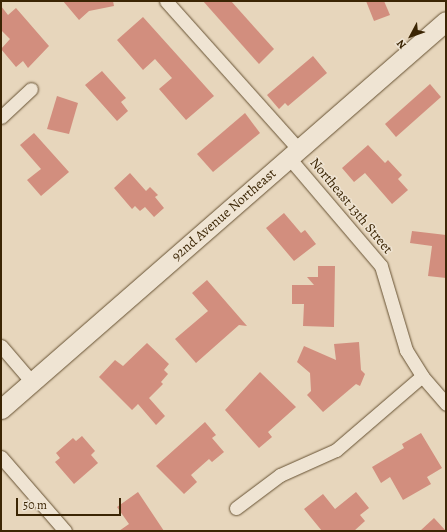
<!DOCTYPE html>
<style>
body{margin:0}
#map{position:relative;width:447px;height:532px;overflow:hidden;background:#e7d6bc;font-family:Alegreya,serif}
div>[style]{position:absolute}
[style*='--x']{left:calc(var(--x)*1px);top:calc(var(--y)*1px);width:calc(var(--w)*1px);rotate:calc(var(--a)*1deg)}
.building>*{inset:0;background:#d28e7e}
.roads{filter:drop-shadow(0 0 1px #665132) drop-shadow(0 0 1px #665132)}
.street>*{height:13px;margin:-6.5px;padding:0 6.5px;transform-origin:6.5px;border-radius:6.5px;background:#efe4d3}
.secondary>*{height:19px;margin:-9.5px;padding:0 9.5px;transform-origin:9.5px;border-radius:9.5px;background:#efe4d3}
span{translate:-50% -50%;white-space:nowrap;text-align:center;line-height:1.15;-webkit-text-stroke:3px #efe4d3;paint-order:stroke}
.street-label{font-size:14px;color:#3b2504}
.frame{position:absolute;inset:0;border:2px solid #3b2504;pointer-events:none}
.north{position:absolute;left:391px;top:16px;width:40px;height:40px;-webkit-text-stroke:3px #efe4d3;paint-order:stroke;rotate:229deg;font-size:11px;font-weight:700;line-height:16px;text-align:center;color:#3b2504}
.north::after{content:'';display:block;margin:auto;width:14px;height:18px;background:#3b2504;clip-path:polygon(50% 0,100% 100%,50% 72%,0 100%)}
.scale{position:absolute;left:16px;top:498px;width:105px;height:18px;box-sizing:border-box;border:2px solid #3b2504;border-top:0;padding-left:5px;font-size:12px;line-height:14px;white-space:nowrap;color:#3b2504;-webkit-text-stroke:3px #efe4d3;paint-order:stroke}
</style>
<div id="map">
<div class="building">
<div style="clip-path:polygon(63px 1px,113px 1px,114px 6px,89px 11px,79px 20px)"></div>
<div style="clip-path:polygon(203px 1px,231px 1px,274px 49px,259px 64px)"></div>
<div style="clip-path:polygon(366px 1px,384px 1px,390px 15px,374px 21px)"></div>
<div style="clip-path:polygon(1px 6px,8px 15px,16px 8px,49px 46px,28px 68px,23px 61px,16px 67px,1px 49px,10px 39px,1px 30px)"></div>
<div style="clip-path:polygon(143px 17px,214px 96px,186px 120px,159px 89px,172px 78px,155px 59px,143px 70px,117px 40px)"></div>
<div style="clip-path:polygon(313px 56px,327px 73px,288px 106px,285px 103px,279px 109px,267px 95px)"></div>
<div style="clip-path:polygon(102px 71px,126px 98px,121px 102px,128px 111px,117px 121px,85px 85px)"></div>
<div style="clip-path:polygon(430px 84px,441px 97px,396px 137px,385px 124px)"></div>
<div style="clip-path:polygon(57px 96px,78px 103px,69px 134px,47px 129px)"></div>
<div style="clip-path:polygon(245px 113px,260px 133px,213px 172px,197px 154px)"></div>
<div style="clip-path:polygon(34px 133px,69px 172px,41px 196px,27px 180px,41px 169px,20px 145px)"></div>
<div style="clip-path:polygon(368px 145px,385px 163px,388px 160px,402px 175px,398px 179px,408px 190px,392px 204px,365px 173px,354px 182px,342px 168px)"></div>
<div style="clip-path:polygon(130px 173px,146px 191px,150px 187px,158px 195px,155px 197px,164px 208px,154px 217px,145px 207px,140px 211px,135px 206px,132px 209px,114px 188px)"></div>
<div style="clip-path:polygon(284px 213px,301px 233px,305px 230px,316px 244px,294px 261px,266px 228px)"></div>
<div style="clip-path:polygon(412px 231px,446px 235px,446px 278px,428px 276px,432px 246px,410px 243px)"></div>
<div style="clip-path:polygon(318px 266px,335px 266px,334px 327px,303px 326px,304px 304px,292px 304px,292px 285px,314px 285px,307px 277px,318px 277px)"></div>
<div style="clip-path:polygon(207px 280px,247px 326px,239px 325px,196px 363px,175px 339px,208px 311px,192px 293px)"></div>
<div style="clip-path:polygon(359px 342px,361px 370px,365px 374px,360px 386px,356px 384px,323px 412px,307px 395px,311px 391px,310px 373px,297px 362px,304px 346px,336px 360px,334px 344px)"></div>
<div style="clip-path:polygon(147px 343px,169px 364px,164px 370px,168px 374px,161px 382px,163px 384px,149px 398px,165px 416px,156px 425px,138px 404px,132px 410px,99px 377px,115px 360px,123px 366px)"></div>
<div style="clip-path:polygon(260px 372px,296px 407px,268px 432px,272px 437px,259px 448px,225px 410px)"></div>
<div style="clip-path:polygon(205px 422px,216px 435px,212px 438px,224px 452px,212px 462px,209px 459px,191px 475px,197px 482px,184px 494px,156px 466px)"></div>
<div style="clip-path:polygon(421px 433px,442px 468px,427px 477px,431px 484px,403px 500px,390px 477px,381px 483px,372px 467px,404px 448px,402px 444px)"></div>
<div style="clip-path:polygon(82px 436px,95px 451px,91px 455px,98px 463px,74px 484px,55px 462px,60px 458px,56px 453px,73px 438px,76px 441px)"></div>
<div style="clip-path:polygon(138px 492px,164px 531px,119px 531px,129px 524px,117px 507px)"></div>
<div style="clip-path:polygon(356px 492px,369px 508px,360px 515px,365px 521px,354px 531px,322px 531px,304px 509px,323px 494px,335px 509px)"></div>
<div style="clip-path:polygon(434px 518px,446px 531px,420px 531px)"></div>
</div>
<div class="roads">
<div class="street">
<div style="--x:166;--y:1;--w:200;--a:48.2"></div>
<div style="--x:1;--y:117;--w:41;--a:-43"></div>
<div style="--x:290;--y:159;--w:140;--a:49.6"></div>
<div style="--x:381;--y:266;--w:88;--a:73.4"></div>
<div style="--x:406;--y:350;--w:31;--a:58"></div>
<div style="--x:422;--y:376;--w:37;--a:49"></div>
<div style="--x:1;--y:346;--w:48;--a:49.3"></div>
<div style="--x:1;--y:457;--w:98;--a:49.1"></div>
<div style="--x:236;--y:508;--w:55;--a:-36.9"></div>
<div style="--x:280;--y:475;--w:61;--a:-24.1"></div>
<div style="--x:336;--y:450;--w:113;--a:-40.7"></div>
</div>
<div class="secondary">
<div style="--x:1;--y:409;--w:590;--a:-41.09"></div>
</div>
</div>
<div class="street-label">
<span style="left:351px;top:206px;rotate:50deg">Northeast 13th Street</span>
<span style="left:224px;top:215px;rotate:-41deg">92nd Avenue Northeast</span>
</div>
<div class="frame"></div>
<div class="north">N</div>
<div class="scale">50 m</div>
</div>
